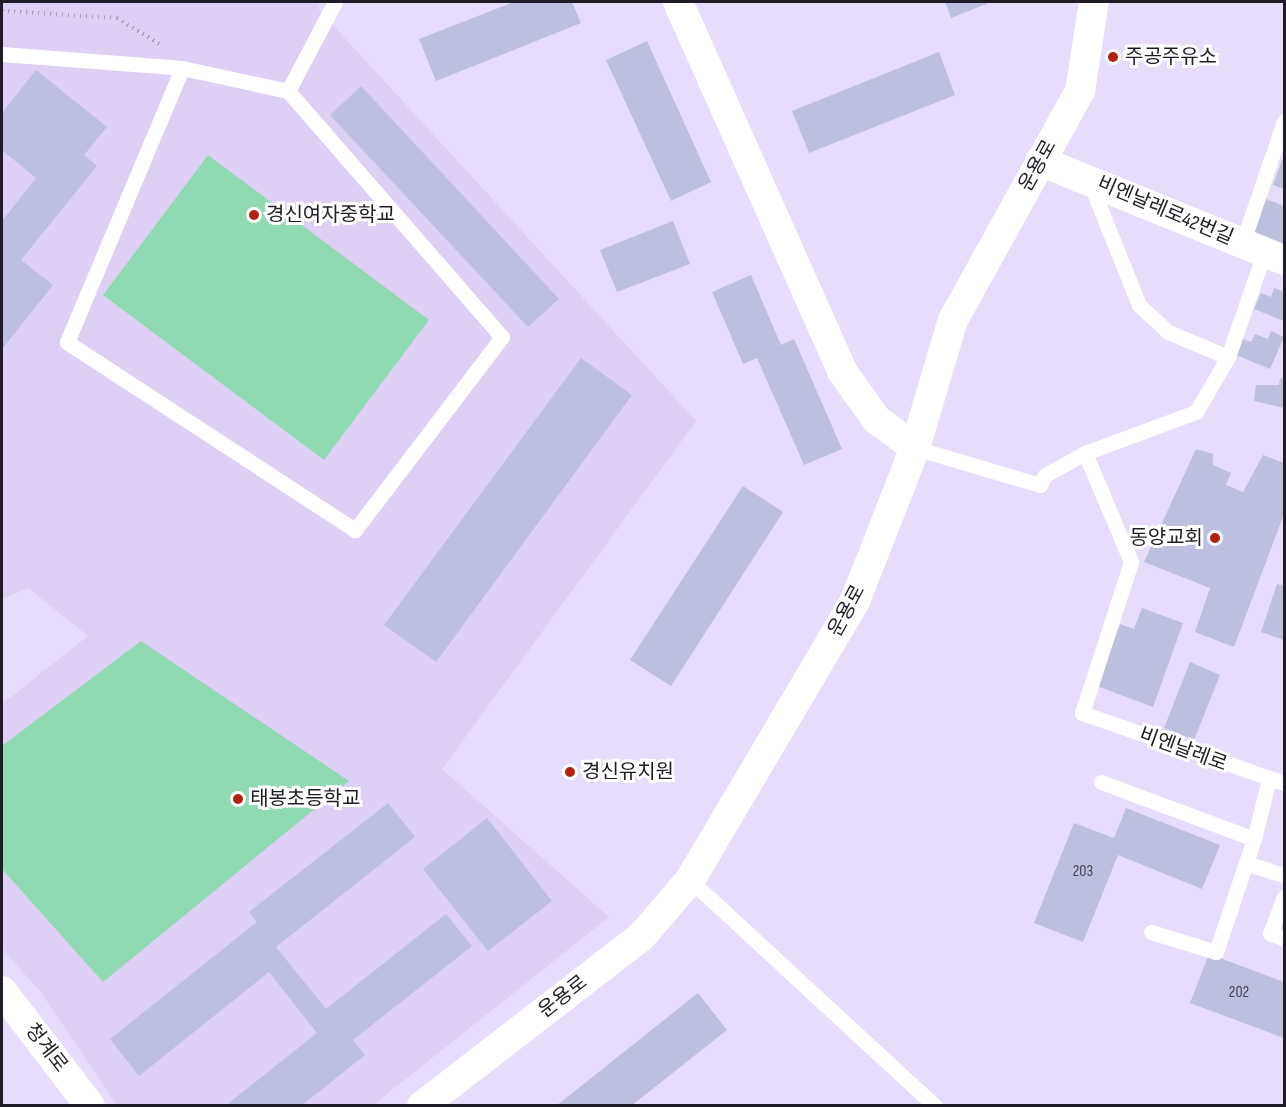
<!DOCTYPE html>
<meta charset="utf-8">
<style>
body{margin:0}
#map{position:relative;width:1286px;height:1107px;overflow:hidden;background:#e7dcfb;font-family:"Sofia Sans Condensed","Noto Sans KR",sans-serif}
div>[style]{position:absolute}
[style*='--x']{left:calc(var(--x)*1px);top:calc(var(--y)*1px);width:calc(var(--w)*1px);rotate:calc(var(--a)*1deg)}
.built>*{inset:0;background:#decff5}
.green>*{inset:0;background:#8fd9b3}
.building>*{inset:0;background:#bdbfde}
.path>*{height:4px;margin-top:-2px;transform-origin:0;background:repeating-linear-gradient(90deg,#aaa1ba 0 1.5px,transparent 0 6px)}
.lane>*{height:15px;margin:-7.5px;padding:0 7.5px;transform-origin:7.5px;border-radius:7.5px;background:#fff}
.street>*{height:30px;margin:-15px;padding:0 15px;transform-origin:15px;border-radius:15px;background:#fff}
.dots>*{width:16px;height:16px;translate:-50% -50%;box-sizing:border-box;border:3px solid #fff;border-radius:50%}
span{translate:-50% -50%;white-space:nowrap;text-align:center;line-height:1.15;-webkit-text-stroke:6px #fff;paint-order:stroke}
.number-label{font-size:16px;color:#474555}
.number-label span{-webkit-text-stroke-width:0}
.poi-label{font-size:20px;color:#201c27}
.left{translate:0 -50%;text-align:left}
.right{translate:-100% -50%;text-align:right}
.street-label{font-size:20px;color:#201c27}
.frame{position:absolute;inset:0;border:3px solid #201c27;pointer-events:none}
</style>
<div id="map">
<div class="built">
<div style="clip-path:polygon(14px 2px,318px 2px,319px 10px,696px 421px,442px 769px,609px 917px,373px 1105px,117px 1105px,40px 991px,2px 949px,2px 704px,88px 636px,28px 588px,2px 599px,2px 3px)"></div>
</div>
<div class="green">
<div style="clip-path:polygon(208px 155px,429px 320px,324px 460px,103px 295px)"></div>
<div style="clip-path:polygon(141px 641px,349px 781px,103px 982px,2px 869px,2px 746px)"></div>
</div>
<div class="building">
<div style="clip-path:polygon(514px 2px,572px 2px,581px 23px,436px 81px,419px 39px)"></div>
<div style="clip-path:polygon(945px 2px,991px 2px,951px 18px)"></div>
<div style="clip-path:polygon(647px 41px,711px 182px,671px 201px,606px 60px)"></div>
<div style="clip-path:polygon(939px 52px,955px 95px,809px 153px,792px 111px)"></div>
<div style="clip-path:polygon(36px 70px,107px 127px,84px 155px,97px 166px,21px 260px,53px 285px,2px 349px,2px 221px,36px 178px,2px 150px,2px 113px)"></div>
<div style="clip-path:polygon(361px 86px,559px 299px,528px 327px,330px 115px)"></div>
<div style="clip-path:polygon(1282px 160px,1284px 161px,1284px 189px,1273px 185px)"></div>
<div style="clip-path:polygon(1266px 199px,1284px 206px,1284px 245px,1252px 233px)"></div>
<div style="clip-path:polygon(673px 221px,690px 264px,617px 292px,600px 250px)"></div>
<div style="clip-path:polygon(751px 275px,781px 345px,794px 339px,842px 449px,804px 465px,757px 358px,743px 364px,712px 292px)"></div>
<div style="clip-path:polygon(1274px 288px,1284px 292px,1284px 321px,1254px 309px,1261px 293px,1271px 297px)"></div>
<div style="clip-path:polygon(1271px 331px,1284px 337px,1270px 369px,1236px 355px,1243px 339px,1251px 342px,1255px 334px,1268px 339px)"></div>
<div style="clip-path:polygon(581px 358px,632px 395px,436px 662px,384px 625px)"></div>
<div style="clip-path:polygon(1280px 378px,1284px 379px,1284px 408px,1254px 401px,1256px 385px,1279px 385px)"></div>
<div style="clip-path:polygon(1196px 449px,1213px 454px,1213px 465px,1231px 473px,1226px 485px,1243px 492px,1263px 455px,1284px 463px,1284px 514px,1234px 647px,1195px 632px,1210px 588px,1144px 562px)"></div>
<div style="clip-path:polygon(743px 486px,783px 512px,671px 686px,630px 660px)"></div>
<div style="clip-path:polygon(1277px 584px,1284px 586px,1284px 640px,1261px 632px)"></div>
<div style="clip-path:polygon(1142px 608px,1183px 623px,1153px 707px,1097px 686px,1120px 624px,1134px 629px)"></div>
<div style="clip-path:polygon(1190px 662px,1220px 675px,1194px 740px,1164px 728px)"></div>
<div style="clip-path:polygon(388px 803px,415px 837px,276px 947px,326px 1009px,446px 914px,472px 946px,353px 1040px,365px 1055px,301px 1106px,225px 1106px,317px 1033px,269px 972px,139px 1076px,110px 1039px,257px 922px,249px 912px)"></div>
<div style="clip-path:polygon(1126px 808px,1220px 845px,1202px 889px,1118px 855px,1083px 942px,1034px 923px,1074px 823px,1114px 838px)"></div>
<div style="clip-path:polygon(487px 818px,552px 901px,488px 951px,423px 869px)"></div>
<div style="clip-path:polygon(1209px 954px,1284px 982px,1284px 1038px,1190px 1003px)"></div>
<div style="clip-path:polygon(698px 993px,727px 1030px,631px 1106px,556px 1106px)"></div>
</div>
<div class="path">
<div style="--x:2;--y:11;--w:115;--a:3.5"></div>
<div style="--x:117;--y:18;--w:52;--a:31.5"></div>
</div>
<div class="lane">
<div style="--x:2;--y:54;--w:181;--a:4.4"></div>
<div style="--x:182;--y:68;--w:108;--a:12.2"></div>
<div style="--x:288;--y:91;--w:326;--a:49"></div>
<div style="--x:502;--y:337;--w:243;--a:127.3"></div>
<div style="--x:355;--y:530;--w:344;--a:-146.9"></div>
<div style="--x:67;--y:342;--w:297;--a:-67.2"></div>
<div style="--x:288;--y:91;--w:101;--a:-62.2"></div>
<div style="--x:1090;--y:183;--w:131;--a:68.1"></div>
<div style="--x:1139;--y:305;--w:40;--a:43"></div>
<div style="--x:1168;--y:332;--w:65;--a:22.6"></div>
<div style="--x:1242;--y:244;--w:130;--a:-71.1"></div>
<div style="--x:915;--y:448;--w:130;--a:16.5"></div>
<div style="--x:1040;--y:485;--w:11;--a:-63"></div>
<div style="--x:1045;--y:475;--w:46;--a:-28.8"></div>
<div style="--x:1085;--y:453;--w:118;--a:-20.3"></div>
<div style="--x:1196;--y:412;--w:64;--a:-59.8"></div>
<div style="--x:1228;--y:357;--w:110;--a:-70.9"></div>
<div style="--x:1085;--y:453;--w:118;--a:67.1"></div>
<div style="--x:1131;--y:562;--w:159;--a:108"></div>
<div style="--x:1082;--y:713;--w:214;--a:19.1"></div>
<div style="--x:1101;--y:782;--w:163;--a:20.4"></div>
<div style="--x:1254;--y:839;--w:119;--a:108.6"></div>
<div style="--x:1216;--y:952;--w:68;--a:-162.9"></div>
<div style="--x:1254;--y:839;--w:62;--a:-76"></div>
<div style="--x:1246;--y:863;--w:40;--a:18"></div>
<div style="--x:690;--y:880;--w:333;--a:42.7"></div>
<div style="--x:1284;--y:897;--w:39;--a:111"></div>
<div style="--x:1270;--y:933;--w:15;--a:23"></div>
</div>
<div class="street">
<div style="--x:678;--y:2;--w:404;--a:66"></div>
<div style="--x:842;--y:371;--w:59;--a:54.7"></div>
<div style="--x:876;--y:419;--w:49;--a:36.6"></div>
<div style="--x:1040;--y:161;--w:263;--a:22.1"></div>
<div style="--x:2;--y:991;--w:145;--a:52.6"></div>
<div style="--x:422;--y:1106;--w:277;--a:-37.7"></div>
<div style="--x:641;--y:937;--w:75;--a:-49.3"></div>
<div style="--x:690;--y:880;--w:324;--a:-59.4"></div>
<div style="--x:855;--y:601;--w:164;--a:-68.6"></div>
<div style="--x:915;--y:448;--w:134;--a:-73.5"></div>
<div style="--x:953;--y:320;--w:262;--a:-61"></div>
<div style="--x:1080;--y:91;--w:90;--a:-81.1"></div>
</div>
<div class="dots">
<div style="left:1113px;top:57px;background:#b0220b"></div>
<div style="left:254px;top:215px;background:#b0220b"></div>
<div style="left:1215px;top:538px;background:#b0220b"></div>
<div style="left:570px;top:772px;background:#b0220b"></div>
<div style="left:238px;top:799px;background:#b0220b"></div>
</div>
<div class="number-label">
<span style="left:1083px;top:872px">203</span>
<span style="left:1239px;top:993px">202</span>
</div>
<div class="poi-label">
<span class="left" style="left:1125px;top:57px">주공주유소</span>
<span class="left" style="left:266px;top:215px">경신여자중학교</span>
<span class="right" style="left:1203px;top:538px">동양교회</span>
<span class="left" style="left:582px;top:772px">경신유치원</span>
<span class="left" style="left:250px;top:799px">태봉초등학교</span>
</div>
<div class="street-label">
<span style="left:1038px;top:166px;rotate:-61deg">운용로</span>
<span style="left:1165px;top:211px;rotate:23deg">비엔날레로42번길</span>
<span style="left:847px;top:611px;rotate:-62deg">운용로</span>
<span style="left:1183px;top:750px;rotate:20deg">비엔날레로</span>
<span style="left:563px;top:997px;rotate:-38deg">운용로</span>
<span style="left:46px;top:1048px;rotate:52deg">청계로</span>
</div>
<div class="frame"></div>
</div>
